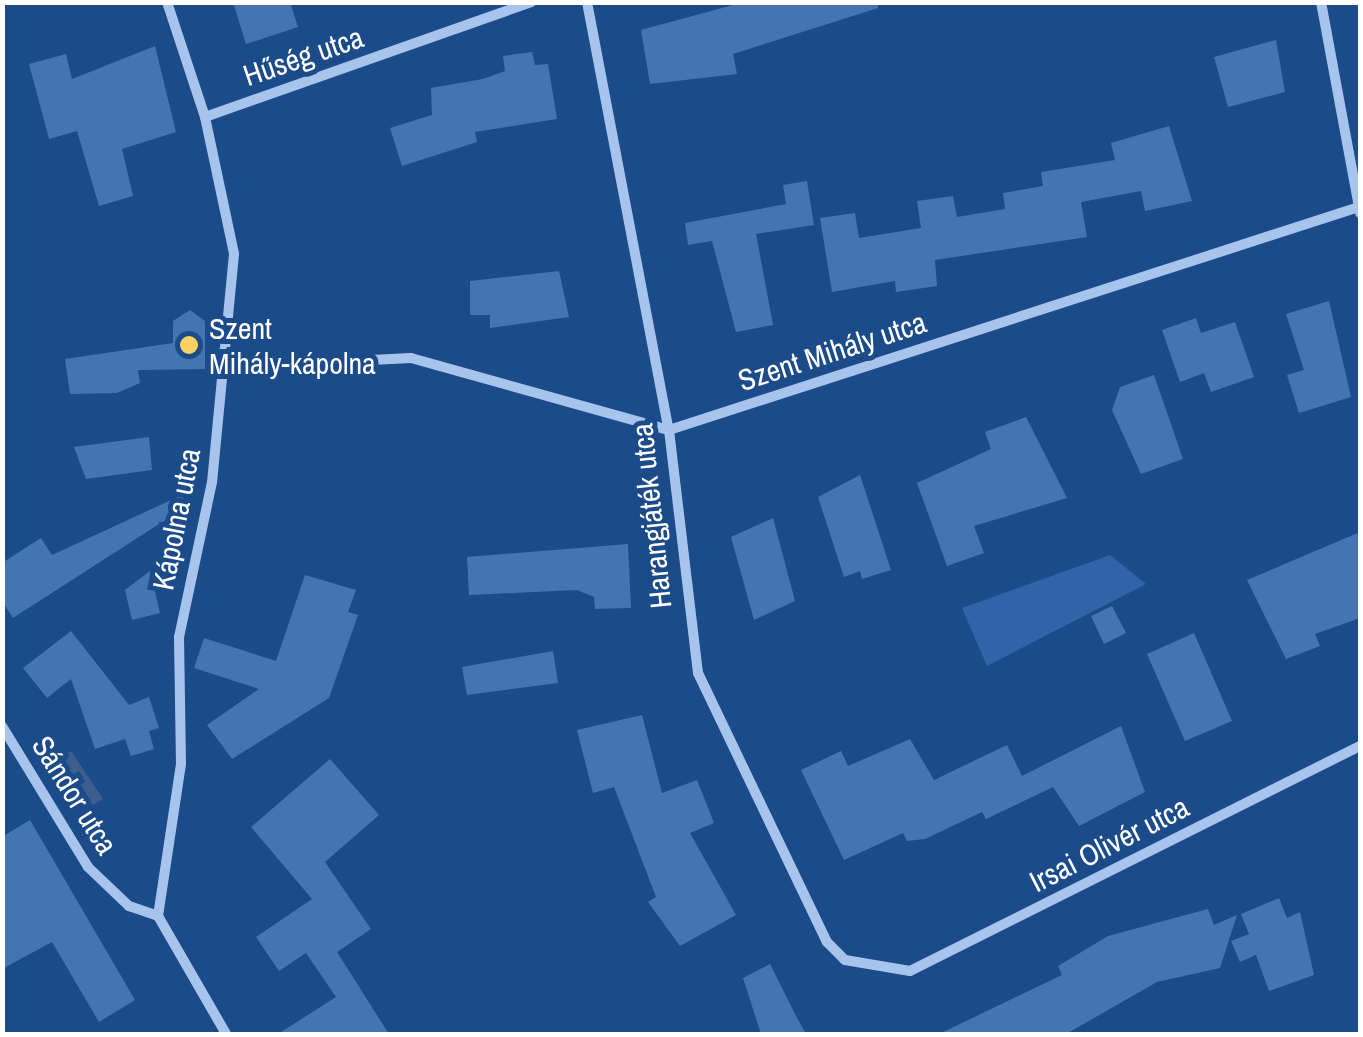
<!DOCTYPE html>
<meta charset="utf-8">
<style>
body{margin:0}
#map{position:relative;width:1363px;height:1037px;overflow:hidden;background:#1c4b8a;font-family:"Archivo Narrow",sans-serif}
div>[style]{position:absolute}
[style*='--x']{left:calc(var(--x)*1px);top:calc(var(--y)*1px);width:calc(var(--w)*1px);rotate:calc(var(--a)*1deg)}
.green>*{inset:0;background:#2f65a8}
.water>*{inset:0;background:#3c5e8c}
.building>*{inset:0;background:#4475b2}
.minor>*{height:10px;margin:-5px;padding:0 5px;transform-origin:5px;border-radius:5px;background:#a7c5ec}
.dots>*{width:28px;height:28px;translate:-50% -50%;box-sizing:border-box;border:5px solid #1c4b8a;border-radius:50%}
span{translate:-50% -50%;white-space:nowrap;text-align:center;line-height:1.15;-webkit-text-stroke:10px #1c4b8a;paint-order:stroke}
.street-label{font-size:30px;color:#fff}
.poi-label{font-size:30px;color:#fff}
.left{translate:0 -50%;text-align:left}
.frame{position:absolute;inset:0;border:5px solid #fff;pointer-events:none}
</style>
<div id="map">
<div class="green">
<div style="clip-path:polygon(1110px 555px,1146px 584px,987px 666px,962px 608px)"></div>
</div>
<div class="water">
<div style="clip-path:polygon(71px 751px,103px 799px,91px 806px,59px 760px)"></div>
</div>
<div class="building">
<div style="clip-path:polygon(233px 2px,290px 2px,298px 27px,246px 44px)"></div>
<div style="clip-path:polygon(744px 2px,878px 2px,878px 8px,733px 54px,737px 74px,650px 84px,641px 30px)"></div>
<div style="clip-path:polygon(1276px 40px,1285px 92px,1228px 107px,1214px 57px)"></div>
<div style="clip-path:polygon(155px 46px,176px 132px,122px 149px,133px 196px,99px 206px,77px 131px,49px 139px,29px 64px,66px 54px,72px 79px)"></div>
<div style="clip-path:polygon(532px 52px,535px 65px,548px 64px,557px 119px,475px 132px,477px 142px,402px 166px,390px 128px,432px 115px,431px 88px,483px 79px,505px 71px,503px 56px)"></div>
<div style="clip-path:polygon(1169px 126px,1192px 201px,1145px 211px,1141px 191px,1081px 202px,1087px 237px,935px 260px,937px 286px,896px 292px,895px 281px,832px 292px,820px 218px,855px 213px,859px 238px,921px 228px,917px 201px,953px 196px,957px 217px,1005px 209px,1003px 193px,1043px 186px,1041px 172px,1115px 160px,1111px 143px)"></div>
<div style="clip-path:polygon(807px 181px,814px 225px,756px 234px,773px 325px,736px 332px,712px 241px,688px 245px,685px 223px,786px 204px,783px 185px)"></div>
<div style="clip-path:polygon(559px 271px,569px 317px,490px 328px,490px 315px,470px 315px,470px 281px)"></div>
<div style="clip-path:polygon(1329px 301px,1351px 397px,1299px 413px,1287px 375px,1304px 370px,1286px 314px)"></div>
<div style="clip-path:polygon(190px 310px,205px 321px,205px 369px,138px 370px,140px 383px,117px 393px,70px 394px,65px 359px,173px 343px,173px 321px)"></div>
<div style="clip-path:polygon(1196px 318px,1201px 333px,1235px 322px,1254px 377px,1211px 392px,1204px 373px,1180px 382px,1162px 330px)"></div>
<div style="clip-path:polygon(1154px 375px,1183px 459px,1141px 474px,1112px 410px,1120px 387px)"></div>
<div style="clip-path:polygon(1026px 417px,1067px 498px,974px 526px,984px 553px,947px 566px,917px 483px,991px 449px,985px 432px)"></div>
<div style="clip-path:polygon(149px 437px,152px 470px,86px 479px,74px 447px)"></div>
<div style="clip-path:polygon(860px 475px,891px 570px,862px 579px,860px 571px,844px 577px,818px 497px)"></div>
<div style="clip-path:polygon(182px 495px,187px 506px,13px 618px,2px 601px,2px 563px,41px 538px,52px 555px)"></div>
<div style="clip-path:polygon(773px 518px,795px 601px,754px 620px,731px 537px)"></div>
<div style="clip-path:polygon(1360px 532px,1360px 618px,1315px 634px,1320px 646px,1286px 659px,1247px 580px)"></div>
<div style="clip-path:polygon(628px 544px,631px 608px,595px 609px,594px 597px,577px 590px,469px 595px,467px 557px)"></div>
<div style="clip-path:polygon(150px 571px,160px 613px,132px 620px,125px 590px)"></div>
<div style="clip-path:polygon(305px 575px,356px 590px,348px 612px,358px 615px,329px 698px,232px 759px,207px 725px,259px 689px,194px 668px,204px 638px,276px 661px)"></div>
<div style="clip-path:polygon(1112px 606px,1126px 633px,1104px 644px,1091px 616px)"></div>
<div style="clip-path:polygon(71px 631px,129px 705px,149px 697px,159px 728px,149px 731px,154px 749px,131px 756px,125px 739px,95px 749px,71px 679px,47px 698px,23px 668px)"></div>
<div style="clip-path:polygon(1194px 633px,1232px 721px,1185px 741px,1147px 654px)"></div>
<div style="clip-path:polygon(553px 651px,558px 683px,467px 695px,462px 667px)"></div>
<div style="clip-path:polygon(642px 715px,662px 793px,697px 780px,714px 823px,690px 833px,736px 915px,680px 946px,648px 902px,656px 897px,614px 787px,593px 793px,577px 730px)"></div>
<div style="clip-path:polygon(1121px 726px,1145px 792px,1079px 826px,1053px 787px,986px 819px,982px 812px,925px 839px,907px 841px,903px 833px,844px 860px,801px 770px,841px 751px,848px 766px,910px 739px,934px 780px,1007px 745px,1022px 776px)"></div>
<div style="clip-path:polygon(330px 759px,379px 815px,325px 862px,371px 929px,337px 952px,389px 1034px,278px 1034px,336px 997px,306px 953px,279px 971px,256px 937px,312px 899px,251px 827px)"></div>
<div style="clip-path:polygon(30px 820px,135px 1000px,99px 1022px,52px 942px,2px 969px,2px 837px)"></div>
<div style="clip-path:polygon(1279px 898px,1287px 918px,1300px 912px,1314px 975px,1269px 991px,1256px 955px,1240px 962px,1231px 941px,1249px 934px,1241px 914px)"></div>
<div style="clip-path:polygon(1208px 909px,1214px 925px,1237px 915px,1220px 968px,1157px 982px,1066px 1034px,939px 1034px,1062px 975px,1058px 966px,1108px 936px)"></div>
<div style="clip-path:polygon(770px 964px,796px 1016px,806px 1034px,761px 1034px,743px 978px)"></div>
</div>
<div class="minor">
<div style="--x:167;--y:2;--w:121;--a:71.7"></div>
<div style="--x:205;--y:117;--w:140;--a:78"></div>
<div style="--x:234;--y:254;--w:229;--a:95.5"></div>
<div style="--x:212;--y:482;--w:158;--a:102"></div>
<div style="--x:179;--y:637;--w:127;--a:89.1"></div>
<div style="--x:181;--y:764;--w:154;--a:98.6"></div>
<div style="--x:158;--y:916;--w:136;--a:60"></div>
<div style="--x:587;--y:2;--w:436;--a:79.2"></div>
<div style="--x:669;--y:430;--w:245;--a:83.2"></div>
<div style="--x:698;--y:673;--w:298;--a:64.4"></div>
<div style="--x:827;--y:942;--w:25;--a:45"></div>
<div style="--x:845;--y:960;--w:66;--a:9.6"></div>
<div style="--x:910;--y:971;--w:503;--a:-26.57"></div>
<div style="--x:1321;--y:2;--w:215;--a:79.5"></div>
<div style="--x:205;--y:117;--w:346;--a:-19.4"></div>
<div style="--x:312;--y:363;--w:99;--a:-2.9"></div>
<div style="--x:411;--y:358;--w:268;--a:15.6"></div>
<div style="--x:669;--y:430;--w:725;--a:-17.91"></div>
<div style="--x:2;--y:726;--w:165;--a:58.6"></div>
<div style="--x:88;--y:867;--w:57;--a:43.6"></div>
<div style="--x:129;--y:906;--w:31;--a:19"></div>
</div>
<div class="dots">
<div style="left:189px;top:345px;background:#fdd264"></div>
</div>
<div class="street-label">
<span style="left:303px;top:56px;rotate:-19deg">Hűség utca</span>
<span style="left:832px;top:351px;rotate:-18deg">Szent Mihály utca</span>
<span style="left:651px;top:516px;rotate:-96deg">Harangjáték utca</span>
<span style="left:176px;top:519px;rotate:-79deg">Kápolna utca</span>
<span style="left:75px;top:795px;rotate:58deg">Sándor utca</span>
<span style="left:1109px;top:844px;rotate:-27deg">Irsai Olivér utca</span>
</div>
<div class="poi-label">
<span class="left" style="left:209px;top:345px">Szent<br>Mihály-kápolna</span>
</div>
<div class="frame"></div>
</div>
